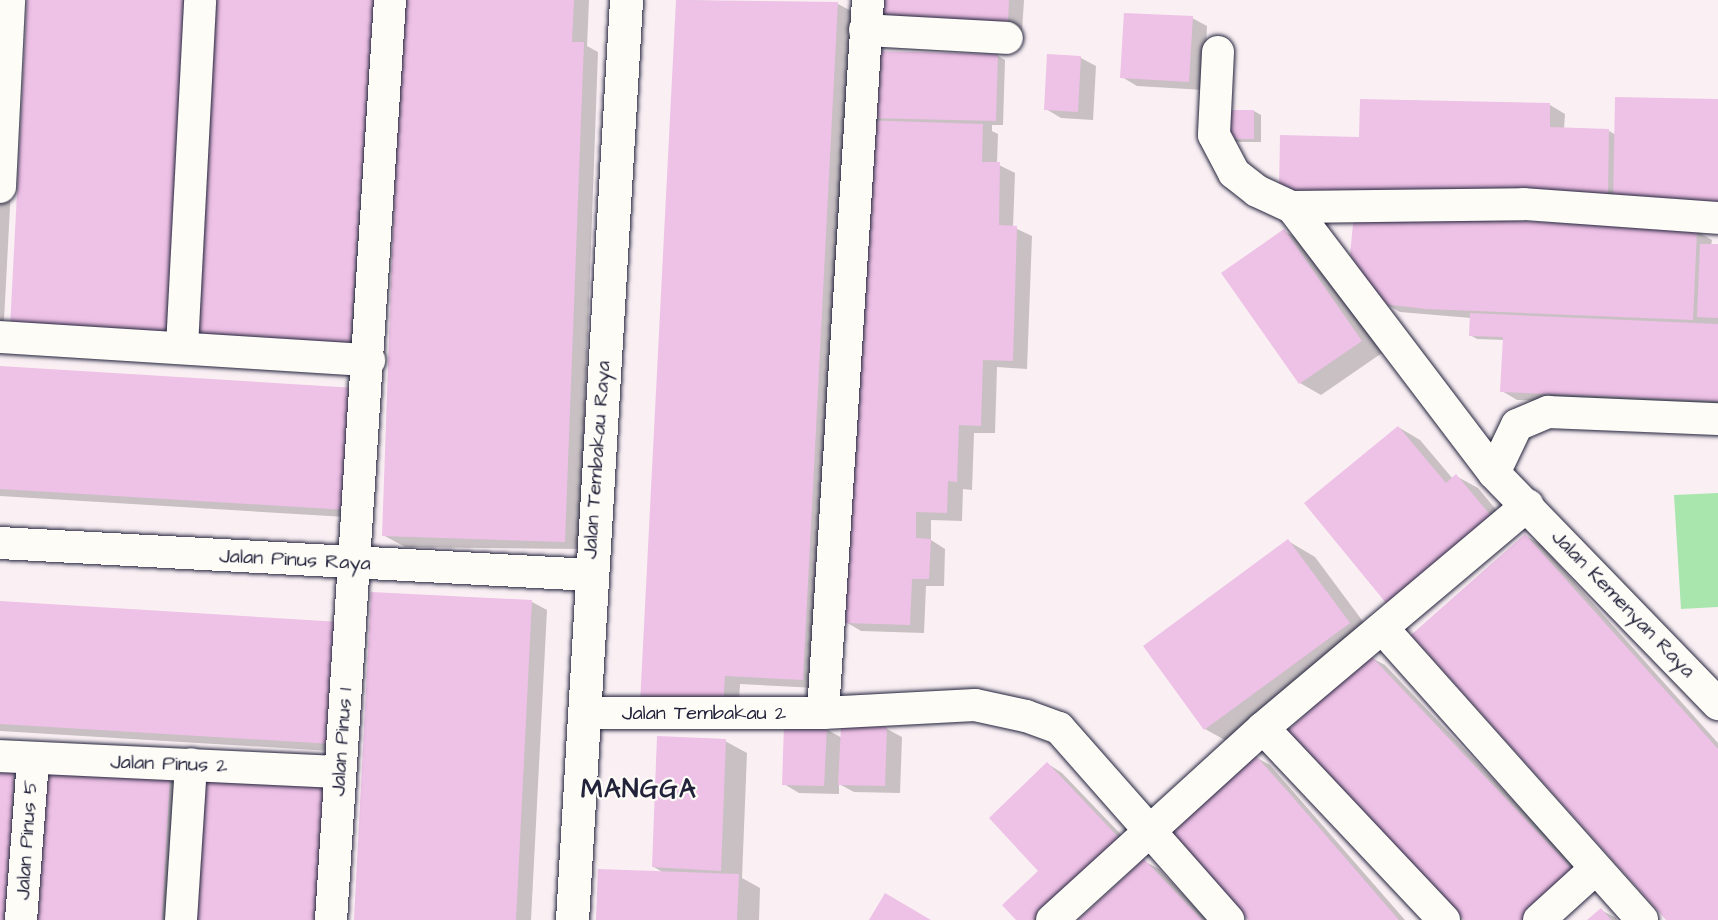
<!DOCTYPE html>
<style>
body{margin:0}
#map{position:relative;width:1718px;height:920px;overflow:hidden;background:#faf0f4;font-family:"Architects Daughter",sans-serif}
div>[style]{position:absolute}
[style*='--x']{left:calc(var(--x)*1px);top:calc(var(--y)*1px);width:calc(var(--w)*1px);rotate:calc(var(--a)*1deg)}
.green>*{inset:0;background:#a9e6ad}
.shadow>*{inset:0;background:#0003}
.building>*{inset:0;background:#eec1e6}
.roads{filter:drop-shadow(0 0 2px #22223b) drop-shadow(0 0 2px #22223b)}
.minor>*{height:32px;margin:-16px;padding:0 16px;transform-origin:16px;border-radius:16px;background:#fdfcf7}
.tertiary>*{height:33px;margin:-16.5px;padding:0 16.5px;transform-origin:16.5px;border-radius:16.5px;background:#fdfcf7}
span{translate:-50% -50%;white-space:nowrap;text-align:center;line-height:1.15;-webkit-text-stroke:4.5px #fdfcf7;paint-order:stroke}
.street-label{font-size:20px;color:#22223b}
.district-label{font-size:26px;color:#22223b;font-weight:700;letter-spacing:1.5px}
</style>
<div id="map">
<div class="green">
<div style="clip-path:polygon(1718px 493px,1718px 607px,1681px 609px,1674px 495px)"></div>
</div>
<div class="shadow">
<div style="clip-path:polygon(0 0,21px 0,3px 339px,0 338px)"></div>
<div style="clip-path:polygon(214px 0,389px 0,364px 356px,205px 345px)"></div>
<div style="clip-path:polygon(402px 0,589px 0,587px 46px,598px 52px,580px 549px,405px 547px,383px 535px)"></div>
<div style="clip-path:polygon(678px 0,838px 4px,853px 12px,817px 688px,740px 684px,738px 716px,641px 703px)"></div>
<div style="clip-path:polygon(880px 0,1024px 0,1022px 31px,894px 27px)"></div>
<div style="clip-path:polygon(1192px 18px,1207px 26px,1204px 90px,1137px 86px,1122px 77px)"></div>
<div style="clip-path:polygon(998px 56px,1005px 60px,1003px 125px,992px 125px,992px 131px,998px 134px,997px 164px,1015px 173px,1013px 227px,1032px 236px,1027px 369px,997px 367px,995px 433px,974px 433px,972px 490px,963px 489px,962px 521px,931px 520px,931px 540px,945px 549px,944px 586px,926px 586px,924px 633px,861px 631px,846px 622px,868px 117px)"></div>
<div style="clip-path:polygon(1049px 56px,1081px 58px,1096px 66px,1093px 120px,1061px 118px,1046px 109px)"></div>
<div style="clip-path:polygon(1718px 100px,1718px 213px,1295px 198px,1281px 189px,1361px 139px,1550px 105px,1565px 114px,1564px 129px,1609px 131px,1616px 135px)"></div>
<div style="clip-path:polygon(1254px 111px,1261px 115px,1261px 142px,1230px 142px)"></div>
<div style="clip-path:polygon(1284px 231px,1306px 243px,1382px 353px,1321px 395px,1300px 383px)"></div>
<div style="clip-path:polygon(1697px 231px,1712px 240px,1711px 246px,1718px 246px,1718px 408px,1517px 400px,1502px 391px,1504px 340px,1477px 339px,1470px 335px,1471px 318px,1400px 312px,1384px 303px)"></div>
<div style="clip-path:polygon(0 368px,363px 518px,0 496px)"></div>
<div style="clip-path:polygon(1398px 427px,1420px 440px,1453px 479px,1456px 476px,1478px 488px,1513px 530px,1409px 614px,1387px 602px,1306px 503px)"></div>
<div style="clip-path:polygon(1526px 536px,1540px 544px,1718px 743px,1718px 920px,1667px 920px)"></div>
<div style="clip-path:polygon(1288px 541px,1315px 557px,1376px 639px,1232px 744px,1205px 729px)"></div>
<div style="clip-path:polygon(0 602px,347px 752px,0 731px)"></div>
<div style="clip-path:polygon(532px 602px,547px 610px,531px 920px,356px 920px)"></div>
<div style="clip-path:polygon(1370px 657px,1385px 665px,1590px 882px,1466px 920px)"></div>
<div style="clip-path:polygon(842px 728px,887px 729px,902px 737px,900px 793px,854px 792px,839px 784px,839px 794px,799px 793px,784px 784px,826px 729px,842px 738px)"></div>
<div style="clip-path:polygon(725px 741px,747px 753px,742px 878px,760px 888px,759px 920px,597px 920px,664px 873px,654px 867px)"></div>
<div style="clip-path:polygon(1255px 757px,1270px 765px,1405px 920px,1250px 920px)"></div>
<div style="clip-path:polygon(1048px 764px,1062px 773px,1134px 848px,1058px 920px,1018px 920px,1040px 871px)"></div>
<div style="clip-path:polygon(0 774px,14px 775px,29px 784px,0 920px)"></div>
<div style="clip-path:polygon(169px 776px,184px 785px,177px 920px,38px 920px)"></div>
<div style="clip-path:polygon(1144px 861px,1159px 869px,1207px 920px,1080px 920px)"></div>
<div style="clip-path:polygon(1601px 910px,1616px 918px,1617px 920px,1589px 920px)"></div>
</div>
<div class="building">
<div style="clip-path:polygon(27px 0,189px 0,171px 337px,10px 328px)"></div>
<div style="clip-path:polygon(212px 0,374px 0,350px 348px,189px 337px)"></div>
<div style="clip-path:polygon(401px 0,574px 0,572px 42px,584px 42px,565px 542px,382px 536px)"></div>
<div style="clip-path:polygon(676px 0,838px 2px,803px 680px,725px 676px,723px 708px,640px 704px)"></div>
<div style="clip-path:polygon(878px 0,1009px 0,1008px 23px,878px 19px)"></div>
<div style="clip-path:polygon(1124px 13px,1193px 16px,1189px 82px,1120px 78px)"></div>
<div style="clip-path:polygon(868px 51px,998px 54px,996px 121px,866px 118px)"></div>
<div style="clip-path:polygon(1047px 54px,1081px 56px,1078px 112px,1044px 110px)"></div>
<div style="clip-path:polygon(1615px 97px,1718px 99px,1718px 205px,1613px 203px)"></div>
<div style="clip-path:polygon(1360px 99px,1550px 103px,1550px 127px,1609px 129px,1608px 198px,1279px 190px,1280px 135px,1359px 137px)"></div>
<div style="clip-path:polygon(1221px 110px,1254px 110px,1254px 139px,1221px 139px)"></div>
<div style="clip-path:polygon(861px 120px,983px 124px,982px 162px,1000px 162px,999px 225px,1017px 226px,1013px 361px,983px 360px,981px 426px,959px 425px,957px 482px,948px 481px,947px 513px,916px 512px,916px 538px,931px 539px,929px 579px,912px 579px,910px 625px,845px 623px)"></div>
<div style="clip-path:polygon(1354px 214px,1697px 229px,1693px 320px,1426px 309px,1383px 304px,1350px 255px)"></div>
<div style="clip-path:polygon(1284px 229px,1362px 341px,1299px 384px,1221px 273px)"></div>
<div style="clip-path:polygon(1700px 244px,1718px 244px,1718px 318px,1697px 317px)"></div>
<div style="clip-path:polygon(1470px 313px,1718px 324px,1718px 401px,1500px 392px,1503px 337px,1469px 336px)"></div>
<div style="clip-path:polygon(0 366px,356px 388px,348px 510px,0 489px)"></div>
<div style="clip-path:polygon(1398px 426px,1446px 483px,1456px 474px,1492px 517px,1386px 603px,1304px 503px)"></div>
<div style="clip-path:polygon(1525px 534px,1718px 749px,1718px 920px,1666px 920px,1411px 635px)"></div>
<div style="clip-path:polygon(1288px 539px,1350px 623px,1204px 730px,1143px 646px)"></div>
<div style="clip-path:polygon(371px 592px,532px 600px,516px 920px,354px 920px)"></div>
<div style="clip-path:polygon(0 601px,340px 622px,332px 744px,0 724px)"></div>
<div style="clip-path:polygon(1370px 655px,1576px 873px,1525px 920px,1464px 920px,1286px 732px)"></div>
<div style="clip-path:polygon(784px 725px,827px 727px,824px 786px,782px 785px)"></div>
<div style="clip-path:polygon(841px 726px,887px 727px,885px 786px,838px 785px)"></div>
<div style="clip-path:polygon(657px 736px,726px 739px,721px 871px,652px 867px)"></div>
<div style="clip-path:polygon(1255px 755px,1290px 794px,1399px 920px,1248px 920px,1169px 829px)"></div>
<div style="clip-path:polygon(1047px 762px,1120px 839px,1034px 920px,1016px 920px,1002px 905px,1038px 871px,989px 818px)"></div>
<div style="clip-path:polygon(44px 769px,170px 775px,162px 920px,37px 920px)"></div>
<div style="clip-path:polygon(0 773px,14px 773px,7px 920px,0 920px)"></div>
<div style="clip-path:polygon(202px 774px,327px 780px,321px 920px,194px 920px)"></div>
<div style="clip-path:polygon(1144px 859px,1202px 920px,1078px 920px,1101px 899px)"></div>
<div style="clip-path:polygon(598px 869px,739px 874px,737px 920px,596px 920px)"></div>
<div style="clip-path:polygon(885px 893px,931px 920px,869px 920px)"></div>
<div style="clip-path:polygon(1601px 908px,1611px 920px,1587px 920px)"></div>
</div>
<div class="roads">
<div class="minor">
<div style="--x:865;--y:30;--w:142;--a:3.2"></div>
<div style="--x:1218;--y:52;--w:83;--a:92.8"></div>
<div style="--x:1214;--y:135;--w:43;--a:62.2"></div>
<div style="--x:1234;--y:173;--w:29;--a:38"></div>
<div style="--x:1257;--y:191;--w:38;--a:25"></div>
<div style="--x:1292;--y:207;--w:334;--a:52.8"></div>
<div style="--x:1494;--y:473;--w:322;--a:45.9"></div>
<div style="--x:0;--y:187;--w:187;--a:-87.2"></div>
<div style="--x:1292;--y:207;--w:232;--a:-0.7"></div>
<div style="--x:1524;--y:204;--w:195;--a:4.1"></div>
<div style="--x:0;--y:337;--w:370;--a:3.6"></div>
<div style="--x:182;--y:347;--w:347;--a:-87"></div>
<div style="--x:1494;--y:473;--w:53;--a:-64.4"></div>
<div style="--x:1517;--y:425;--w:34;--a:-23"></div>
<div style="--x:1548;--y:412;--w:170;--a:2.4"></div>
<div style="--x:0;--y:543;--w:591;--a:3.1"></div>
<div style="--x:1384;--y:630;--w:388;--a:48.3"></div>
<div style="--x:585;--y:713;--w:238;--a:0"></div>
<div style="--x:823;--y:713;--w:152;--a:-3"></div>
<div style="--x:975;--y:705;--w:52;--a:12.2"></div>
<div style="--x:1026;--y:716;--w:35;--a:20"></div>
<div style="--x:1059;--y:728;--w:256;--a:48.6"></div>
<div style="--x:823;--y:713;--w:714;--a:-86.39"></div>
<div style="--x:1263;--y:728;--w:264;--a:46.7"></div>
<div style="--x:0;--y:756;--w:338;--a:2.7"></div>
<div style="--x:21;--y:920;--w:160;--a:-85.7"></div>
<div style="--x:181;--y:920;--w:156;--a:-86.3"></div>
<div style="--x:331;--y:920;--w:922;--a:-86.33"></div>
<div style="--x:1052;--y:920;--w:285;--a:-42.3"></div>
<div style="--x:1263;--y:728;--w:346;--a:-40.1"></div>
<div style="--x:1539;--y:920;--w:76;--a:-42.3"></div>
</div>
<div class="tertiary">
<div style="--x:572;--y:920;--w:922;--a:-86.64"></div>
</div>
</div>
<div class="street-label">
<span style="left:597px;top:460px;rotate:-86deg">Jalan Tembakau Raya</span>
<span style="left:295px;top:560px;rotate:3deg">Jalan Pinus Raya</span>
<span style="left:1623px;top:604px;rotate:46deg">Jalan Kemenyan Raya</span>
<span style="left:704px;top:713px">Jalan Tembakau 2</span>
<span style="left:342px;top:742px;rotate:-86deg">Jalan Pinus 1</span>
<span style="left:169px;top:764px;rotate:2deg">Jalan Pinus 2</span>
<span style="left:27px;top:840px;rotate:-86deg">Jalan Pinus 5</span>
</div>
<div class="district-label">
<span style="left:639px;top:790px">MANGGA</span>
</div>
</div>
